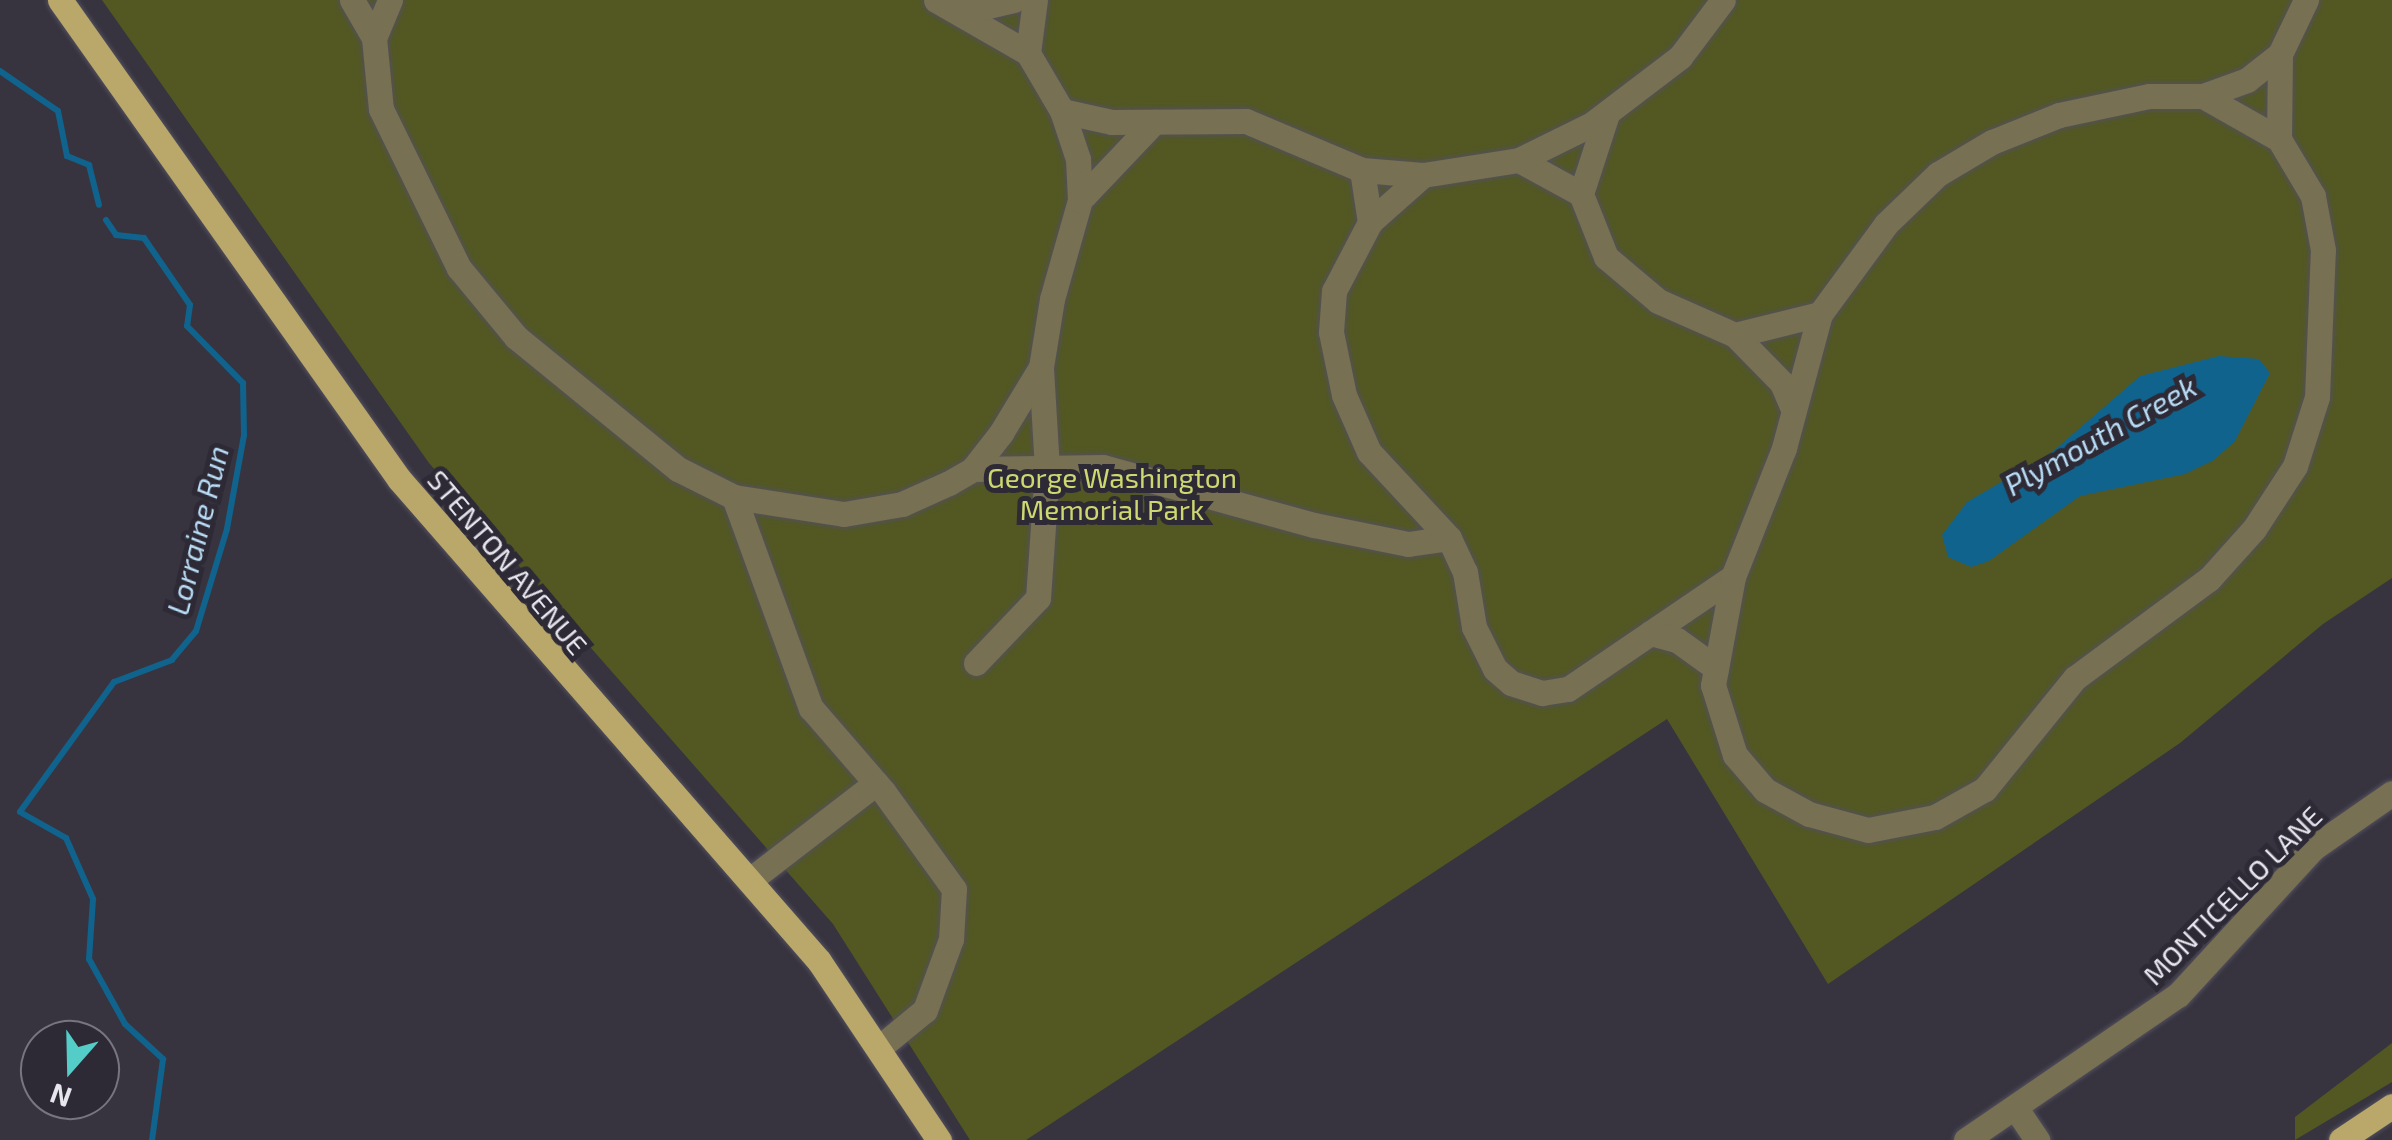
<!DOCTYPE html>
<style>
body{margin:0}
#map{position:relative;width:2392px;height:1140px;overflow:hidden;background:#373440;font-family:"Exo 2",sans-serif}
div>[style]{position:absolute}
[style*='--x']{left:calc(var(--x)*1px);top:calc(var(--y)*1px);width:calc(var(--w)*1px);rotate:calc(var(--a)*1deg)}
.green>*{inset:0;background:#535823}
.water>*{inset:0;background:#10638d}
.stream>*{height:6px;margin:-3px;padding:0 3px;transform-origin:3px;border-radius:3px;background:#10638d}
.roads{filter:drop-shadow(0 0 2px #53505c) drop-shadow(0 0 2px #53505c)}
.minor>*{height:25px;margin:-12.5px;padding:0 12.5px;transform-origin:12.5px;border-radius:12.5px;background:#787052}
.major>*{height:25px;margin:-12.5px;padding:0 12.5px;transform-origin:12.5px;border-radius:12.5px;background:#b9a86a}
span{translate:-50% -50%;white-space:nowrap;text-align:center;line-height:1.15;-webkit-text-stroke:10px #2d2a36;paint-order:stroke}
.park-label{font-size:28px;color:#ced871}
.street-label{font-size:28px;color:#e7e5ed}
.water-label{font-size:30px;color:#b8dcf5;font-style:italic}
.north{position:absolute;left:20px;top:1020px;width:100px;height:100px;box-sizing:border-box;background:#2d2a36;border:2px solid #77757f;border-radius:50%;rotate:200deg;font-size:28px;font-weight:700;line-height:40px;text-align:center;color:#e7e5ed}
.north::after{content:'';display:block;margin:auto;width:35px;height:45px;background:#54cdc8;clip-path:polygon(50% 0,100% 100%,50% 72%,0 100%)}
</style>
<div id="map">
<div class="green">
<div style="clip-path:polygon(102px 0,2392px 0,2392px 578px,2323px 624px,2180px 743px,1828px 984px,1667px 719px,1026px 1140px,970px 1140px,833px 924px,429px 463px)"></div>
<div style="clip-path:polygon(2392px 1043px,2392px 1082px,2295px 1140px,2295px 1117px)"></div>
</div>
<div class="water">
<div style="clip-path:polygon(2219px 356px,2259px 359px,2270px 373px,2235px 441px,2214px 460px,2185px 474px,2080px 496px,1989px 561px,1971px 567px,1948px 557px,1942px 535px,1967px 502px,2051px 453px,2140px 376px)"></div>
</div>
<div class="stream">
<div style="--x:0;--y:71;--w:70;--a:34.6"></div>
<div style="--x:58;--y:111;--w:46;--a:78.7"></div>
<div style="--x:67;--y:156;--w:24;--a:22"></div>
<div style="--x:89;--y:165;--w:41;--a:76"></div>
<div style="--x:106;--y:220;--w:18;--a:56"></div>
<div style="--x:116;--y:235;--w:28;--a:6"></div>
<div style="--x:144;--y:238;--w:81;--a:55.5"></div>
<div style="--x:190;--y:305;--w:21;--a:98"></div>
<div style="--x:187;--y:326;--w:80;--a:45.5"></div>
<div style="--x:243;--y:383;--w:52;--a:88.9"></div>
<div style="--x:244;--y:435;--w:96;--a:100.3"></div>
<div style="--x:227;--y:529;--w:107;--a:106.9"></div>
<div style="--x:196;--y:631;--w:38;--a:130"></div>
<div style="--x:172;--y:660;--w:62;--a:159.2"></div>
<div style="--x:114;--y:682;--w:160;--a:125.9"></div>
<div style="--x:20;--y:812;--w:53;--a:29.5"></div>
<div style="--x:66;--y:838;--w:67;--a:66.1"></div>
<div style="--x:93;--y:899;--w:60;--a:93.8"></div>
<div style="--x:89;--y:959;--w:74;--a:61"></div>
<div style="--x:125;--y:1024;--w:52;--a:42.6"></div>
<div style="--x:163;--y:1059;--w:82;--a:97.7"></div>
</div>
<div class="roads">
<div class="minor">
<div style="--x:352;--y:0;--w:44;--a:59.9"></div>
<div style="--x:390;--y:0;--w:41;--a:112.8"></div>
<div style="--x:374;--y:38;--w:71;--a:84.4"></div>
<div style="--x:381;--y:109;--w:177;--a:63.9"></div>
<div style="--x:459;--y:268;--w:89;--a:50.4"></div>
<div style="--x:516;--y:337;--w:209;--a:39.2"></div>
<div style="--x:678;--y:469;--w:63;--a:26.6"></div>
<div style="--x:734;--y:497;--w:111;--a:8.8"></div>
<div style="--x:844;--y:514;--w:59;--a:-9.8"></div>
<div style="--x:902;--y:504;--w:51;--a:-24.1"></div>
<div style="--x:949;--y:483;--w:28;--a:-30"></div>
<div style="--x:973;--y:469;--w:46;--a:-52.1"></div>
<div style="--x:1001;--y:433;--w:77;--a:-58.8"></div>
<div style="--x:1041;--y:367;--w:69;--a:-80.8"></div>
<div style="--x:1052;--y:299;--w:103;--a:-74.2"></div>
<div style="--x:1080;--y:200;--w:41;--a:-92.8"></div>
<div style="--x:1078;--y:159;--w:51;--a:-108.4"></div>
<div style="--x:1062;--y:111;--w:67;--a:-120.4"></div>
<div style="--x:1028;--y:53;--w:106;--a:-150.1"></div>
<div style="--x:962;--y:12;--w:53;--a:-13"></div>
<div style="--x:1028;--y:53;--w:53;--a:-82.5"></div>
<div style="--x:2203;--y:96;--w:87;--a:29.5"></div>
<div style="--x:1062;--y:111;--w:51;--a:12.4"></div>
<div style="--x:1112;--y:122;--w:134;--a:-0.4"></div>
<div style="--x:1246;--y:121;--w:126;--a:22.9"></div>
<div style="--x:1362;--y:170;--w:61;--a:4.7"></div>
<div style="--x:1519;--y:160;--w:71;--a:28.7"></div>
<div style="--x:1581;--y:194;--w:68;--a:68.4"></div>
<div style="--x:1606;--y:257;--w:68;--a:40.2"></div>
<div style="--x:1658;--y:301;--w:84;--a:23.8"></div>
<div style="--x:1735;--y:335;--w:67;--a:45.6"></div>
<div style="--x:1782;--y:383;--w:28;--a:67"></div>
<div style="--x:1362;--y:170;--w:53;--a:81.3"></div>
<div style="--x:1581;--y:194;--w:84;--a:-72"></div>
<div style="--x:1080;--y:200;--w:108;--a:-46.5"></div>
<div style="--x:1735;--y:335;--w:88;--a:-13.9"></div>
<div style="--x:973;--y:469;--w:130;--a:-0.9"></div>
<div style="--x:1103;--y:467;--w:219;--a:15.4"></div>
<div style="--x:1314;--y:525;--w:96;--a:11.4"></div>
<div style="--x:1408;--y:544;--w:41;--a:-8.3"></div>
<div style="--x:1449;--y:538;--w:38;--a:65"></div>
<div style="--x:1465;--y:572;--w:56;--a:80.7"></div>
<div style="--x:1474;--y:627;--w:47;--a:63.4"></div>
<div style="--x:1495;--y:669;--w:21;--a:41"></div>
<div style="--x:1511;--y:683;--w:33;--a:18"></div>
<div style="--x:1542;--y:693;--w:26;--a:-9"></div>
<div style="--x:1568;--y:689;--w:199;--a:-34.2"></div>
<div style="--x:1733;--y:577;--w:139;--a:-68.4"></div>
<div style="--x:1784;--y:448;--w:139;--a:-75"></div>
<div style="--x:1820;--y:314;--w:112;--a:-53.7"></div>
<div style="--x:1886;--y:224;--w:72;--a:-43.9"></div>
<div style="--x:1938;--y:174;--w:63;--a:-30.7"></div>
<div style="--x:1992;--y:142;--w:72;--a:-21.9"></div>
<div style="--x:2059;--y:115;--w:92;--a:-11.9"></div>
<div style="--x:2149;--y:96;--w:54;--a:0"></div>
<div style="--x:2203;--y:96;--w:47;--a:-20"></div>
<div style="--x:2247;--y:80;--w:42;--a:-38.2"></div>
<div style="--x:2280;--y:54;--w:60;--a:-64.3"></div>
<div style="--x:734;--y:497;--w:225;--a:70"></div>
<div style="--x:811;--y:708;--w:110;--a:49.1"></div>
<div style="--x:883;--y:791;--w:121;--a:54.1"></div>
<div style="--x:954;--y:889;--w:50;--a:93.4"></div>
<div style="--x:951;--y:939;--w:76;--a:110.1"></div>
<div style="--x:925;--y:1010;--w:58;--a:140.6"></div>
<div style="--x:1449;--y:538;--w:117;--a:-132.9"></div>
<div style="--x:1369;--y:452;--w:62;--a:-113.7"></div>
<div style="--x:1344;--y:395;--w:64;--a:-101.7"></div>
<div style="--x:1331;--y:332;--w:41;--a:-85.8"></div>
<div style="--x:1334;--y:291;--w:78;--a:-62.4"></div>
<div style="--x:1370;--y:222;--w:71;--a:-41.6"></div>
<div style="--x:1423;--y:175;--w:97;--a:-8.9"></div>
<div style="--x:1519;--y:160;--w:81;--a:-26.3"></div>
<div style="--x:1592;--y:124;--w:111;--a:-37.3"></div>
<div style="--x:1680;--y:57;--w:71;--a:-53"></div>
<div style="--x:1733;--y:577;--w:110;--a:100.5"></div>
<div style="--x:1713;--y:685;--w:73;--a:72.6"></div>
<div style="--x:1735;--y:755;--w:46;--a:49.4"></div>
<div style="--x:1765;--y:790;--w:50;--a:28.6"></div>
<div style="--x:1809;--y:814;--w:61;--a:15.2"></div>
<div style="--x:1868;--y:830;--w:68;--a:-11"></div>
<div style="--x:1935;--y:817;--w:57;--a:-29.2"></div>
<div style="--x:1985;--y:789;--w:143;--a:-51"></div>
<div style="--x:2075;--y:678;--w:167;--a:-36.5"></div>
<div style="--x:2209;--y:579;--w:67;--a:-48"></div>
<div style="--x:2254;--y:529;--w:75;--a:-56.9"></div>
<div style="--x:2295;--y:466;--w:72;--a:-72.3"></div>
<div style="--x:2317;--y:397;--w:147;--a:-87.7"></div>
<div style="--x:2323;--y:250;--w:55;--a:-100.5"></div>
<div style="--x:2313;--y:196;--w:66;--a:-120.8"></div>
<div style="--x:2279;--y:139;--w:85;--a:-89.3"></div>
<div style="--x:1650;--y:633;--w:28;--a:15"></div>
<div style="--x:1677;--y:640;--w:48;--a:35.7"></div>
<div style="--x:976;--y:663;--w:90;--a:-46.4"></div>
<div style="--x:1038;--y:598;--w:129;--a:-86"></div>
<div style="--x:1047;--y:469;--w:102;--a:-93.4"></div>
<div style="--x:750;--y:880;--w:159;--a:-37.6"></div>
<div style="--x:2015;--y:1107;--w:40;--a:56"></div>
<div style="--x:1966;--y:1140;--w:257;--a:-34.4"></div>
<div style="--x:2178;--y:995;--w:200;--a:-47.4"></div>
<div style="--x:2313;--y:848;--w:96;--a:-34.8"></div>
</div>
<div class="major">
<div style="--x:60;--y:0;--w:587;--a:54.71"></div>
<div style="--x:399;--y:479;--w:639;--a:48.93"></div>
<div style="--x:819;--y:961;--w:216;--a:56.2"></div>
<div style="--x:2341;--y:1140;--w:61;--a:-33.7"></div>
</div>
</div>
<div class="park-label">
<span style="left:1112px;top:493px">George Washington<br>Memorial Park</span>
</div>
<div class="street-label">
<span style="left:508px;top:562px;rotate:50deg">STENTON AVENUE</span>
<span style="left:2232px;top:895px;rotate:-45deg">MONTICELLO LANE</span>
</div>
<div class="water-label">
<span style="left:2100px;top:435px;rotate:-29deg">Plymouth Creek</span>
<span style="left:197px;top:530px;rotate:-76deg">Lorraine Run</span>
</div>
<div class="north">N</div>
</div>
